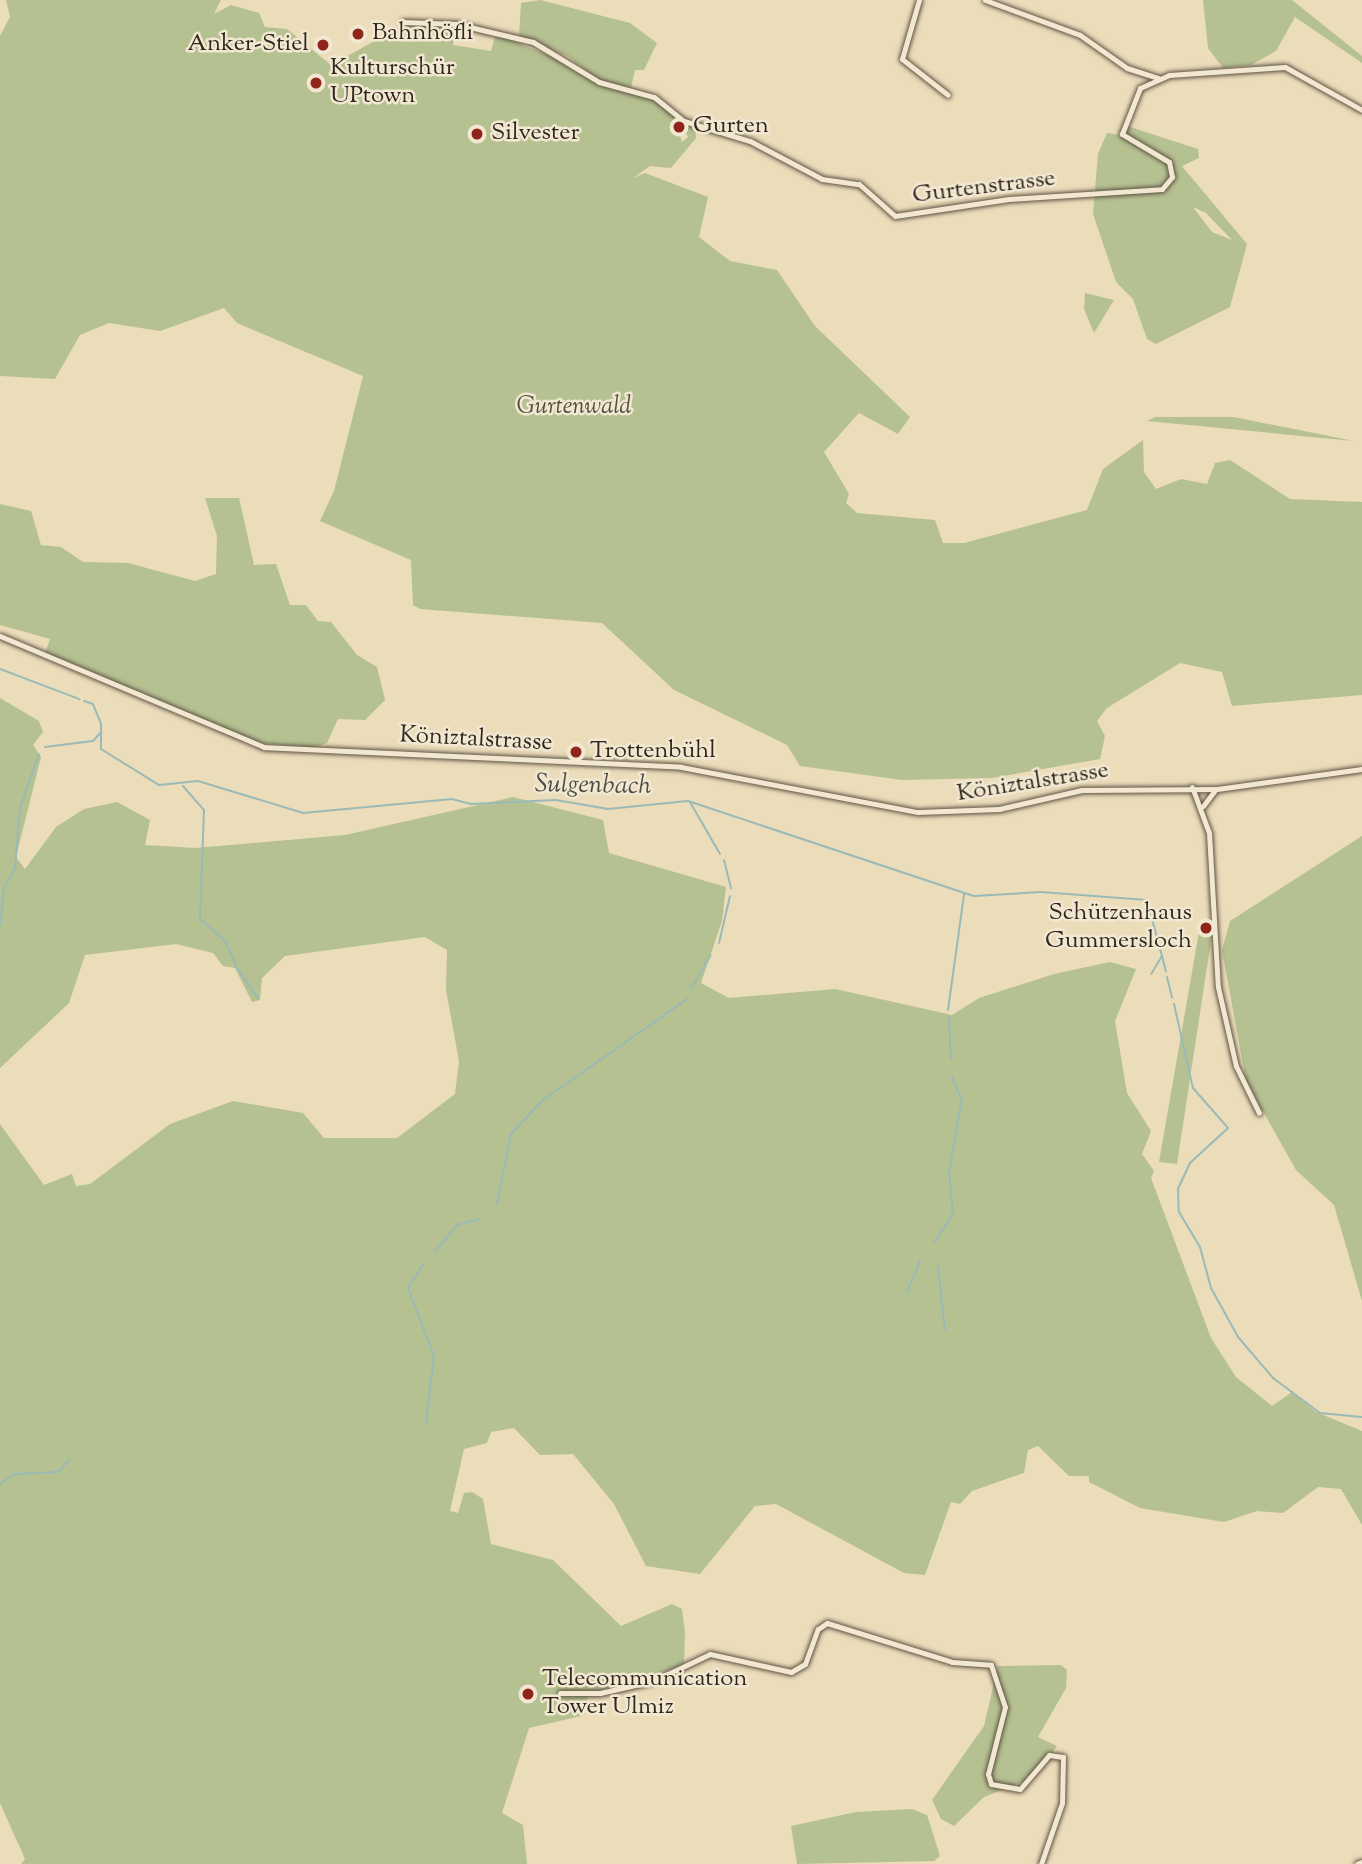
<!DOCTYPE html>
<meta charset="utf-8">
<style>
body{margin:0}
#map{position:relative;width:1362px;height:1864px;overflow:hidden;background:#ebdcba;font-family:"Sorts Mill Goudy",serif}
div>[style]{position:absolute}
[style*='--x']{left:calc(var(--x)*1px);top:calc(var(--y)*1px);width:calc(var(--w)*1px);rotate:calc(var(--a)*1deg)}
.green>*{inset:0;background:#b5c191}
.stream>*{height:2px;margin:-1px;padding:0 1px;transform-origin:1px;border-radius:1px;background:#9abab7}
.roads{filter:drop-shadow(0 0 2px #605446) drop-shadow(0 0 2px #605446)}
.minor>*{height:5px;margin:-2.5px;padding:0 2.5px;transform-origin:2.5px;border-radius:2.5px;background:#f2e8d2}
.dots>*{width:19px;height:19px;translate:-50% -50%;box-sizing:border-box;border:4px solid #f2e8d2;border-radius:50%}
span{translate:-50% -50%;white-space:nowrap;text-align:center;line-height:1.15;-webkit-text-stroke:5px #f2e8d2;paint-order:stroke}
.poi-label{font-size:24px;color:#32271f}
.left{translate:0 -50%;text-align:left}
.right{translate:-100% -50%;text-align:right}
.street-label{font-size:24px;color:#32271f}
.park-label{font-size:24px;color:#534e3c;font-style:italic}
.water-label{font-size:26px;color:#4c4c45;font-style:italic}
</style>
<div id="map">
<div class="green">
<div style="clip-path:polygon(6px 0,221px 0,214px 14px,231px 5px,259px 13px,265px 27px,287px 29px,331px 65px,400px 27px,408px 30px,407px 24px,455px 26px,468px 29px,455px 31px,453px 45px,491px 51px,496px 34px,655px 99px,674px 116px,682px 142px,688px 137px,680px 121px,695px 127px,696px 138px,671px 168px,650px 166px,633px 178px,645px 173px,708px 197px,699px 237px,730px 261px,777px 270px,815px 326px,910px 417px,898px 434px,859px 413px,824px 452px,849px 494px,846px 503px,857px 513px,935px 520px,943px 543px,964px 543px,1087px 510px,1103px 469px,1143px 440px,1144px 472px,1156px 489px,1181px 479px,1207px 484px,1215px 463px,1230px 460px,1290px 499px,1362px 502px,1362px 695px,1232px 706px,1222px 672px,1180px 663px,1107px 708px,1097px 721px,1105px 736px,1100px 759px,992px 778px,902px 780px,800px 766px,787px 745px,674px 690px,602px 623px,420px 609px,413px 605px,411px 560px,320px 521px,334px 491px,363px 376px,237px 323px,224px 308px,160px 331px,109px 323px,80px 335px,55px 379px,0 376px,0 36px,10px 17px)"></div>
<div style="clip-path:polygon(540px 0,630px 23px,657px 43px,644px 70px,635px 70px,631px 88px,599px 80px,569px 57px,519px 36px,521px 3px)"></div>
<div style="clip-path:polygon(1203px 0,1292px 0,1362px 56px,1362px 63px,1295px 17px,1276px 51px,1251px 65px,1223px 68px,1208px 48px)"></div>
<div style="clip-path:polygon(evenodd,1124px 125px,1198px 149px,1199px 158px,1182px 166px,1247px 244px,1230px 307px,1156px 344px,1147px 339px,1133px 299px,1116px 282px,1093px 214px,1098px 154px,1107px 133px,1122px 135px,1124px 125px,1193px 207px,1206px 213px,1232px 240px,1212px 232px,1193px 207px)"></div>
<div style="clip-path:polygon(1085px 293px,1114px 300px,1094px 333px,1084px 309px)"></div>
<div style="clip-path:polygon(1155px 417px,1233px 417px,1354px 441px,1147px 421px)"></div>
<div style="clip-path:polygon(205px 498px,239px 498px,254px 565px,276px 564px,290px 605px,306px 605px,318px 621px,331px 622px,357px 655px,377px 667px,385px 700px,365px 720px,338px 719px,327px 743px,314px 748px,241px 741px,45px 653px,50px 639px,0 625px,0 504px,31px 511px,41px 545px,61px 547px,83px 562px,128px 563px,195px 581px,216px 574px,217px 536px)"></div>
<div style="clip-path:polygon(0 698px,39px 721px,43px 732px,33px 745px,41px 757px,16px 857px,25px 869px,56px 827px,84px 809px,117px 802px,150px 820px,145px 845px,195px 848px,345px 835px,513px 797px,603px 820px,609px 853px,726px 887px,722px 921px,701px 983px,729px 998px,835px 989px,952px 1015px,979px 998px,1054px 974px,1110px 962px,1136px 969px,1115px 1021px,1127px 1093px,1151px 1131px,1142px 1154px,1154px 1171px,1151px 1178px,1211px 1338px,1236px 1377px,1272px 1406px,1292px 1392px,1316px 1412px,1362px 1431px,1362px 1525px,1341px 1489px,1318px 1487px,1283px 1513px,1257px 1511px,1224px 1522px,1140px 1508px,1089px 1482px,1089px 1476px,1069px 1476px,1038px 1446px,1028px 1450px,1024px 1473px,972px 1491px,960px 1504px,951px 1502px,925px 1575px,904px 1573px,776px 1504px,755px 1506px,700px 1574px,646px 1566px,614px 1504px,573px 1454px,540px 1455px,514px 1428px,491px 1432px,487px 1443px,464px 1449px,450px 1511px,458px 1513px,464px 1493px,472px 1492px,483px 1499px,491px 1544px,553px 1560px,621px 1626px,672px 1604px,682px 1609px,685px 1633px,684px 1665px,589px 1695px,581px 1716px,529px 1728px,502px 1813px,523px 1825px,527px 1864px,21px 1864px,25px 1859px,0 1803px,0 1124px,44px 1185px,72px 1174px,76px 1186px,90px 1184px,170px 1124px,233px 1101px,303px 1113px,324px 1138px,397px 1138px,455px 1094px,459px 1061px,446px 990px,447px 950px,425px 937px,285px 956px,262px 978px,260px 1000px,252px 1002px,235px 968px,223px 966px,213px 953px,176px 944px,85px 955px,69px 1003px,0 1068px)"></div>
<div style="clip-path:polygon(1362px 836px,1362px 1301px,1334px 1205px,1296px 1170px,1246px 1081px,1222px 950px,1230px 921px)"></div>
<div style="clip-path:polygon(1199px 932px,1212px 934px,1177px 1164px,1159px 1162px)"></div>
<div style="clip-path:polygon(1061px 1665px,1067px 1670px,1066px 1688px,1038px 1737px,1057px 1746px,1032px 1778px,984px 1797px,954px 1826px,941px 1819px,932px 1800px,984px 1726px,998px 1666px)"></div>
<div style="clip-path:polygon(912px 1809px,927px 1815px,940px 1856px,934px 1861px,797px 1864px,791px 1826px,856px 1812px)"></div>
</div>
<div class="stream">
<div style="--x:0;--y:669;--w:85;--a:20.8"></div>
<div style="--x:84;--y:701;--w:9;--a:18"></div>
<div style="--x:93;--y:704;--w:22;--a:68"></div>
<div style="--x:101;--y:724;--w:25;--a:90"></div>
<div style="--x:101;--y:749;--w:68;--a:31.8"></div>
<div style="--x:159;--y:785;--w:39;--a:-6"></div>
<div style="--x:198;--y:781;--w:110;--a:16.9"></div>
<div style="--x:303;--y:813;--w:150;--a:-5.4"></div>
<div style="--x:452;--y:799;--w:20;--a:15"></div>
<div style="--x:471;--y:804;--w:85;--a:-2.7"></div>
<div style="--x:556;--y:800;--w:53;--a:9.8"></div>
<div style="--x:608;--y:809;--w:80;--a:-5.7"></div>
<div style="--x:688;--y:801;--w:301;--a:18.4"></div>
<div style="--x:974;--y:896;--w:67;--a:-3.4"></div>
<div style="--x:1041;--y:892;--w:106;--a:4.3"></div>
<div style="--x:1147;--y:900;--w:58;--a:75"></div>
<div style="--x:1162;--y:956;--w:21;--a:121"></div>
<div style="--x:45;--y:747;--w:48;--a:-7.1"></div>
<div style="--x:93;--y:741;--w:12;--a:-48"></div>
<div style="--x:183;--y:786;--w:32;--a:49"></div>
<div style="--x:204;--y:810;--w:109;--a:92.1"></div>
<div style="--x:200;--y:919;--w:35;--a:41"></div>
<div style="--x:226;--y:942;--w:26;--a:67"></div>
<div style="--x:690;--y:802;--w:60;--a:60"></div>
<div style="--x:724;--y:860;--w:29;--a:76"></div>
<div style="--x:0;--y:925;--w:37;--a:-84"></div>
<div style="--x:4;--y:888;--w:23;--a:-61"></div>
<div style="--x:15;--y:868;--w:60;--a:-85.2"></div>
<div style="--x:20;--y:808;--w:57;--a:-70.6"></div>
<div style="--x:719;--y:943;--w:48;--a:-76.8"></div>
<div style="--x:1162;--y:956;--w:16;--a:76"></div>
<div style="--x:237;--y:968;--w:37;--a:55"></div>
<div style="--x:1167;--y:977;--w:21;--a:76"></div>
<div style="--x:691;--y:989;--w:39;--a:-60"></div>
<div style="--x:1174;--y:1004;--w:86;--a:77.3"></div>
<div style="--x:1193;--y:1088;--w:53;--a:48.8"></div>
<div style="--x:1228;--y:1128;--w:52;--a:137.4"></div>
<div style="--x:1190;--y:1163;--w:29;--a:115"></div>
<div style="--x:1178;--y:1189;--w:23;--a:88"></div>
<div style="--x:1179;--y:1212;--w:41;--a:59"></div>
<div style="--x:1200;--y:1247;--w:42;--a:75"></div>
<div style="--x:1211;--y:1288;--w:56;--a:61.1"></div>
<div style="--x:1238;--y:1337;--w:54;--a:49.5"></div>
<div style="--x:1273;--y:1378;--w:59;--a:36.7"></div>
<div style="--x:1320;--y:1413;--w:42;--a:5.4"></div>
<div style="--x:948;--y:1010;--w:117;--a:-82.1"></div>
<div style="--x:949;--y:1018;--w:41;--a:87.2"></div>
<div style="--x:497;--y:1204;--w:71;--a:-78.7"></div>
<div style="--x:511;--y:1134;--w:47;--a:-46.7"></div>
<div style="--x:543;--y:1100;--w:176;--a:-35"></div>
<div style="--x:934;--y:1243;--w:35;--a:-57"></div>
<div style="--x:953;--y:1214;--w:42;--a:-95.4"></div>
<div style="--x:949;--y:1172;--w:73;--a:-79.8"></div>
<div style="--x:962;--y:1100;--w:26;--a:-113"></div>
<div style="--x:435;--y:1252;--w:35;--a:-51"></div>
<div style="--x:457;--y:1225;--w:24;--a:-15"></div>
<div style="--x:424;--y:1263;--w:30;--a:123"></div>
<div style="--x:408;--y:1288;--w:73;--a:69.1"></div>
<div style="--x:434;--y:1356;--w:67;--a:96.8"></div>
<div style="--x:938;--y:1267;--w:63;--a:83.7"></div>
<div style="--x:907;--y:1293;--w:35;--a:-68"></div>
<div style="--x:0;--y:1484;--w:17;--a:-36"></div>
<div style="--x:14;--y:1474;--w:44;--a:-2.6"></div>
<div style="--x:58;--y:1472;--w:18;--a:-47"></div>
</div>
<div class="roads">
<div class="minor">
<div style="--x:919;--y:0;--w:61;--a:106.1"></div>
<div style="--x:902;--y:59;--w:58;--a:38"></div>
<div style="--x:985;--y:0;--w:101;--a:20.2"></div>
<div style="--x:1080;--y:35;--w:57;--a:35.1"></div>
<div style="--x:1127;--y:68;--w:33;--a:18"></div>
<div style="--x:403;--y:22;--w:54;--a:2.1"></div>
<div style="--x:457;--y:24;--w:78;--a:13.3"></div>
<div style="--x:533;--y:42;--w:77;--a:31.2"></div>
<div style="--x:599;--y:82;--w:57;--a:15.3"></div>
<div style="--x:654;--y:97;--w:38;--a:39"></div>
<div style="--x:684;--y:121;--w:69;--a:16.9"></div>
<div style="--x:750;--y:141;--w:81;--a:27.8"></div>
<div style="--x:822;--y:179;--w:37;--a:8"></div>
<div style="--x:859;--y:184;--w:48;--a:41.6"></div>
<div style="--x:895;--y:216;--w:115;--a:-8.5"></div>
<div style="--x:1009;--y:199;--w:153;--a:-3.7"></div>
<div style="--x:1162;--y:189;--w:16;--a:-50"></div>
<div style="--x:1172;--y:177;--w:15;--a:-101"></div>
<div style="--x:1169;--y:162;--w:55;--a:-149.2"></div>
<div style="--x:1122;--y:134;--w:49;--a:-68.6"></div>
<div style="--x:1140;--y:88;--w:32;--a:-24"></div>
<div style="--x:1169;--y:75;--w:116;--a:-3.9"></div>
<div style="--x:1285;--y:67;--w:88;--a:29.2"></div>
<div style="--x:0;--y:636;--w:286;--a:22.8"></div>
<div style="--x:264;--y:747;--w:417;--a:2.7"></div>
<div style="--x:681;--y:767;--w:241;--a:10.8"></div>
<div style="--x:918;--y:812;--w:81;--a:-2.1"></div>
<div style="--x:999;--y:809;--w:85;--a:-12.9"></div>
<div style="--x:1082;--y:790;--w:135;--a:-0.4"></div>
<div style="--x:1217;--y:789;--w:146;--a:-7.9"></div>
<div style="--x:1192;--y:787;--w:49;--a:69.7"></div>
<div style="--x:1209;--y:833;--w:154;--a:86.7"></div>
<div style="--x:1218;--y:987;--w:81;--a:77.2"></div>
<div style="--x:1236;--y:1066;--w:52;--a:63.9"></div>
<div style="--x:1203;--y:806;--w:21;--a:-53"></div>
<div style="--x:560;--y:1693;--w:40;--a:0"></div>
<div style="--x:600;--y:1693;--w:54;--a:-12.8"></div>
<div style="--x:653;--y:1681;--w:63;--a:-25.3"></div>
<div style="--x:710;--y:1654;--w:83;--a:12.5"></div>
<div style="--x:791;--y:1672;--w:16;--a:-30"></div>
<div style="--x:805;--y:1664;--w:37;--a:-70"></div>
<div style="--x:818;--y:1629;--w:11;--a:-34"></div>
<div style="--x:827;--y:1623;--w:131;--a:17.3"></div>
<div style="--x:952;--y:1662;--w:39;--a:4"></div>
<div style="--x:991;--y:1665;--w:44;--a:71.6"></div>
<div style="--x:1005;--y:1707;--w:69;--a:104.2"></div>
<div style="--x:988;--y:1774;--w:10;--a:73"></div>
<div style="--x:991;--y:1784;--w:29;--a:10"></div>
<div style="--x:1020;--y:1789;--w:45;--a:-49.5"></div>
<div style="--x:1049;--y:1755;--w:14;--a:8"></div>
<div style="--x:1063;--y:1757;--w:46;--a:91.2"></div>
<div style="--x:1062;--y:1803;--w:65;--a:109"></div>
<div style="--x:1357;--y:1864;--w:5;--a:-22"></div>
</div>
</div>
<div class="dots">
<div style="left:358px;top:34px;background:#8f2418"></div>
<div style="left:323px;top:45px;background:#8f2418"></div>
<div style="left:316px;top:83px;background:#8f2418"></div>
<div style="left:679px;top:127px;background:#8f2418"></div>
<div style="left:477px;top:134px;background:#8f2418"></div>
<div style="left:576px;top:752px;background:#8f2418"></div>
<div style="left:1206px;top:928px;background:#8f2418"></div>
<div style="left:528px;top:1694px;background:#8f2418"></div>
</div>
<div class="poi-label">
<span class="left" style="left:372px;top:34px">Bahnhöfli</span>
<span class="right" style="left:309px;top:45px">Anker-Stiel</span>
<span class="left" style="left:330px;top:83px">Kulturschür<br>UPtown</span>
<span class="left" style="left:693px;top:127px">Gurten</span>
<span class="left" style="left:491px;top:134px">Silvester</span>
<span class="left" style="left:590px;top:752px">Trottenbühl</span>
<span class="right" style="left:1192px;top:928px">Schützenhaus<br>Gummersloch</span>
<span class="left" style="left:542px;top:1694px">Telecommunication<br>Tower Ulmiz</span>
</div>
<div class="street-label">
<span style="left:984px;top:188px;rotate:-7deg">Gurtenstrasse</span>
<span style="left:476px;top:740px;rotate:3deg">Köniztalstrasse</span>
<span style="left:1033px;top:783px;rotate:-9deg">Köniztalstrasse</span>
</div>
<div class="park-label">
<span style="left:574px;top:408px">Gurtenwald</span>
</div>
<div class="water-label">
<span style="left:593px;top:786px;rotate:1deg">Sulgenbach</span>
</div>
</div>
